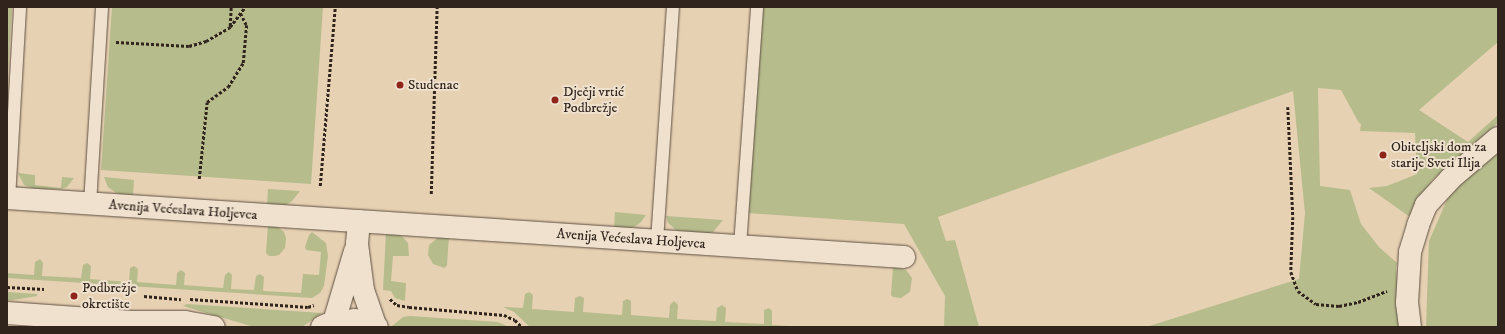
<!DOCTYPE html>
<meta charset="utf-8">
<style>
body{margin:0}
#map{position:relative;width:1505px;height:334px;overflow:hidden;background:#e7d1b3;font-family:"IM FELL DW Pica",serif}
div>[style]{position:absolute}
[style*='--x']{left:calc(var(--x)*1px);top:calc(var(--y)*1px);width:calc(var(--w)*1px);rotate:calc(var(--a)*1deg)}
.green>*{inset:0;background:#b6bc8c}
.path>*{height:2.5px;margin-top:-1.25px;transform-origin:0;background:repeating-linear-gradient(90deg,#30241c 0 3px,transparent 0 5px)}
.roads{filter:drop-shadow(0 0 1px #5e4f42) drop-shadow(0 0 1px #5e4f42)}
.lane>*{height:12px;margin:-6px;padding:0 6px;transform-origin:6px;border-radius:6px;background:#efe1ce}
.street>*{height:22px;margin:-11px;padding:0 11px;transform-origin:11px;border-radius:11px;background:#efe1ce}
.secondary>*{height:22px;margin:-11px;padding:0 11px;transform-origin:11px;border-radius:11px;background:#efe1ce}
.dots>*{width:11px;height:11px;translate:-50% -50%;box-sizing:border-box;border:2px solid #efe1ce;border-radius:50%}
span{translate:-50% -50%;white-space:nowrap;text-align:center;line-height:1.15;-webkit-text-stroke:4px #efe1ce;paint-order:stroke}
.poi-label{font-size:14px;color:#30241c}
.left{translate:0 -50%;text-align:left}
.street-label{font-size:14px;color:#30241c}
.frame{position:absolute;inset:0;border:8px solid #30241c;pointer-events:none}
</style>
<div id="map">
<div class="green">
<div style="clip-path:polygon(7px 7px,12px 7px,7px 88px)"></div>
<div style="clip-path:polygon(112px 7px,323px 7px,311px 184px,101px 170px)"></div>
<div style="clip-path:polygon(762px 7px,1498px 7px,1498px 42px,1419px 110px,1468px 142px,1498px 115px,1498px 123px,1433px 179px,1413px 208px,1410px 217px,1369px 188px,1387px 186px,1417px 174px,1415px 133px,1360px 131px,1361px 124px,1359px 123px,1341px 90px,1318px 88px,1320px 186px,1350px 190px,1361px 224px,1379px 247px,1397px 263px,1396px 268px,1401px 327px,1146px 327px,1299px 279px,1305px 213px,1293px 91px,938px 217px,946px 241px,955px 240px,979px 327px,944px 327px,945px 296px,904px 224px,748px 213px)"></div>
<div style="clip-path:polygon(1498px 153px,1498px 327px,1426px 327px,1429px 241px,1450px 193px)"></div>
<div style="clip-path:polygon(18px 173px,35px 175px,35px 185px,61px 188px,62px 177px,74px 178px,67px 187px,61px 189px,35px 189px,24px 185px)"></div>
<div style="clip-path:polygon(104px 177px,134px 180px,133px 196px,116px 193px,108px 187px)"></div>
<div style="clip-path:polygon(268px 189px,300px 191px,292px 201px,286px 205px,280px 207px,267px 206px)"></div>
<div style="clip-path:polygon(615px 212px,646px 215px,641px 222px,636px 226px,631px 228px,614px 229px)"></div>
<div style="clip-path:polygon(666px 216px,723px 220px,713px 232px,705px 234px,677px 231px,668px 223px)"></div>
<div style="clip-path:polygon(268px 225px,275px 225px,279px 228px,284px 232px,286px 238px,285px 248px,279px 255px,274px 256px,269px 256px,266px 253px)"></div>
<div style="clip-path:polygon(312px 232px,326px 243px,328px 256px,324px 286px,320px 293px,312px 298px,7px 278px,7px 273px,34px 275px,35px 262px,40px 259px,43px 263px,42px 276px,81px 278px,83px 265px,87px 263px,91px 266px,90px 279px,129px 282px,130px 268px,134px 266px,138px 269px,137px 282px,176px 285px,177px 273px,181px 270px,185px 273px,184px 285px,223px 288px,225px 275px,229px 272px,232px 275px,231px 289px,254px 290px,256px 276px,260px 274px,264px 277px,263px 291px,301px 293px,303px 274px,319px 275px,321px 252px,306px 250px,305px 247px,309px 235px)"></div>
<div style="clip-path:polygon(386px 233px,400px 234px,408px 243px,409px 256px,393px 256px,391px 281px,406px 283px,405px 301px,395px 298px,391px 291px,383px 290px)"></div>
<div style="clip-path:polygon(440px 236px,449px 236px,447px 265px,445px 268px,433px 264px,428px 255px,429px 245px)"></div>
<div style="clip-path:polygon(893px 267px,906px 270px,912px 278px,910px 292px,901px 298px,893px 297px,891px 295px)"></div>
<div style="clip-path:polygon(7px 292px,37px 294px,37px 296px,7px 301px)"></div>
<div style="clip-path:polygon(529px 292px,533px 295px,532px 309px,574px 312px,575px 298px,580px 296px,584px 298px,583px 312px,622px 315px,623px 301px,627px 299px,631px 301px,631px 315px,669px 318px,670px 305px,674px 301px,678px 305px,677px 319px,716px 321px,717px 308px,722px 305px,726px 308px,725px 322px,764px 324px,764px 310px,769px 308px,772px 311px,772px 325px,805px 327px,530px 327px,514px 312px,503px 307px,523px 308px,525px 294px)"></div>
<div style="clip-path:polygon(187px 304px,322px 313px,302px 327px,254px 327px,183px 306px)"></div>
<div style="clip-path:polygon(410px 316px,498px 322px,509px 327px,392px 326px,403px 317px)"></div>
</div>
<div class="path">
<div style="--x:230;--y:26;--w:19;--a:-87"></div>
<div style="--x:116;--y:42;--w:73;--a:3.1"></div>
<div style="--x:189;--y:46;--w:18;--a:-16"></div>
<div style="--x:206;--y:41;--w:28;--a:-30"></div>
<div style="--x:230;--y:27;--w:25;--a:-53"></div>
<div style="--x:1288;--y:107;--w:110;--a:87.4"></div>
<div style="--x:1293;--y:217;--w:55;--a:92.1"></div>
<div style="--x:1291;--y:272;--w:20;--a:70"></div>
<div style="--x:1298;--y:291;--w:22;--a:36"></div>
<div style="--x:1316;--y:304;--w:23;--a:5"></div>
<div style="--x:1339;--y:306;--w:19;--a:-12"></div>
<div style="--x:1358;--y:302;--w:31;--a:-21"></div>
<div style="--x:199;--y:179;--w:77;--a:-84.1"></div>
<div style="--x:207;--y:102;--w:26;--a:-36"></div>
<div style="--x:228;--y:87;--w:28;--a:-58"></div>
<div style="--x:243;--y:63;--w:38;--a:-85"></div>
<div style="--x:246;--y:25;--w:13;--a:-117"></div>
<div style="--x:320;--y:186;--w:180;--a:-85.2"></div>
<div style="--x:431;--y:194;--w:187;--a:-88.2"></div>
<div style="--x:7;--y:287;--w:37;--a:3"></div>
<div style="--x:144;--y:296;--w:37;--a:5"></div>
<div style="--x:190;--y:299;--w:118;--a:3.9"></div>
<div style="--x:308;--y:307;--w:6;--a:-18"></div>
<div style="--x:390;--y:299;--w:9;--a:41"></div>
<div style="--x:397;--y:305;--w:12;--a:9"></div>
<div style="--x:409;--y:307;--w:95;--a:4.8"></div>
<div style="--x:504;--y:315;--w:12;--a:24"></div>
<div style="--x:515;--y:320;--w:10;--a:45"></div>
</div>
<div class="roads">
<div class="lane">
<div style="--x:9;--y:199;--w:192;--a:-86.7"></div>
<div style="--x:90;--y:204;--w:197;--a:-86.5"></div>
<div style="--x:657;--y:241;--w:235;--a:-86.1"></div>
<div style="--x:740;--y:246;--w:240;--a:-85.9"></div>
</div>
<div class="street">
<div style="--x:7;--y:198;--w:899;--a:3.76"></div>
<div style="--x:359;--y:221;--w:23;--a:95"></div>
<div style="--x:357;--y:244;--w:46;--a:82.6"></div>
<div style="--x:363;--y:290;--w:37;--a:71"></div>
<div style="--x:7;--y:313;--w:125;--a:4.1"></div>
<div style="--x:132;--y:322;--w:53;--a:0"></div>
<div style="--x:185;--y:322;--w:29;--a:10"></div>
<div style="--x:334;--y:322;--w:74;--a:-73.5"></div>
<div style="--x:322;--y:327;--w:13;--a:-23"></div>
<div style="--x:334;--y:322;--w:21;--a:-5"></div>
<div style="--x:355;--y:320;--w:23;--a:18"></div>
</div>
<div class="secondary">
<div style="--x:1410;--y:327;--w:24;--a:-97"></div>
<div style="--x:1407;--y:303;--w:51;--a:-86.6"></div>
<div style="--x:1410;--y:252;--w:28;--a:-73"></div>
<div style="--x:1418;--y:225;--w:22;--a:-68"></div>
<div style="--x:1426;--y:205;--w:35;--a:-47"></div>
<div style="--x:1450;--y:179;--w:63;--a:-40.5"></div>
</div>
</div>
<div class="dots">
<div style="left:400px;top:85px;background:#8f2418"></div>
<div style="left:555px;top:100px;background:#8f2418"></div>
<div style="left:1383px;top:155px;background:#8f2418"></div>
<div style="left:74px;top:296px;background:#8f2418"></div>
</div>
<div class="poi-label">
<span class="left" style="left:408px;top:85px">Studenac</span>
<span class="left" style="left:563px;top:100px">Dječji vrtić<br>Podbrežje</span>
<span class="left" style="left:1391px;top:155px">Obiteljski dom za<br>starije Sveti Ilija</span>
<span class="left" style="left:82px;top:296px">Podbrežje<br>okretište</span>
</div>
<div class="street-label">
<span style="left:183px;top:210px;rotate:4deg">Avenija Većeslava Holjevca</span>
<span style="left:631px;top:239px;rotate:4deg">Avenija Većeslava Holjevca</span>
</div>
<div class="frame"></div>
</div>
